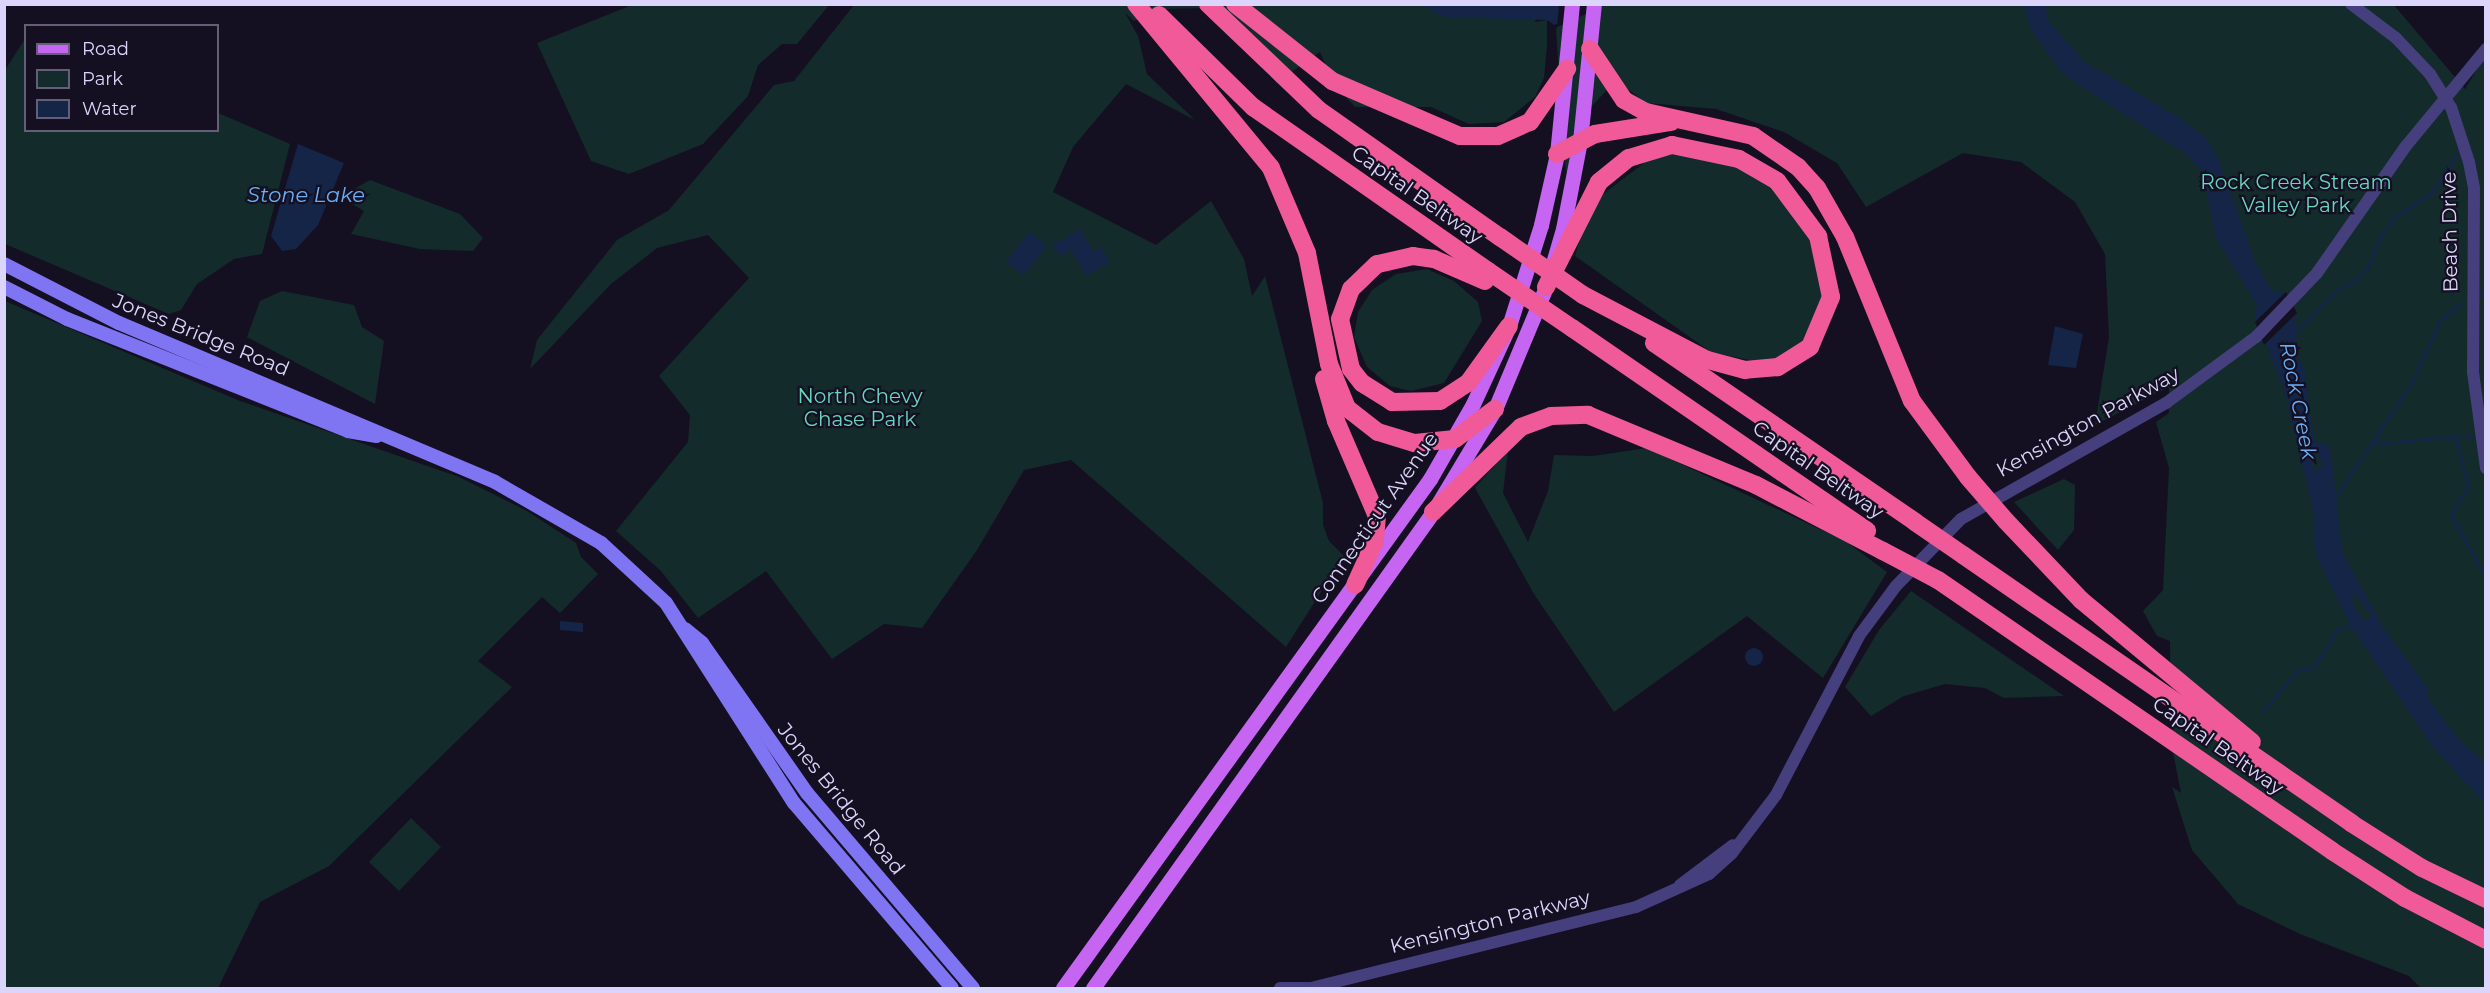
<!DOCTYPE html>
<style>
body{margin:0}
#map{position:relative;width:2490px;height:993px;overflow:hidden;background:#141022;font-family:Montserrat,sans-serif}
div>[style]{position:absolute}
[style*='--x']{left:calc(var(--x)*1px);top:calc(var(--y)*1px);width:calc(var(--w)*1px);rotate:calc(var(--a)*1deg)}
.green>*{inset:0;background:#132b2b}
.water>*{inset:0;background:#142547}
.round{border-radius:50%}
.pier>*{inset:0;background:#141022}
.stream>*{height:3px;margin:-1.5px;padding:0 1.5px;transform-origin:1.5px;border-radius:1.5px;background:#142547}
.tertiary>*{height:12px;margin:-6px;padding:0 6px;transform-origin:6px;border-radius:6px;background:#453f7d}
.secondary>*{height:14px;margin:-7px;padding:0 7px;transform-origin:7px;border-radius:7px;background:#7f74f2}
.primary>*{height:15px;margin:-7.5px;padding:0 7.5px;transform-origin:7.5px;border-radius:7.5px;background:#c565f1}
.motorway>*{height:18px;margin:-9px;padding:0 9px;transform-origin:9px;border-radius:9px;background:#f05a99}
.motorway-bridge>*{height:18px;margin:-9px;padding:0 9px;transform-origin:9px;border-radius:9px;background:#f05a99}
span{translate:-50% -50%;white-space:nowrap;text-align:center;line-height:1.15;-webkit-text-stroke:4.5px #141022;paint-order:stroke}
.park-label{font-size:20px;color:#67d5c0}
.street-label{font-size:20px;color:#dbd4fb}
.water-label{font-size:21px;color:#6cacf2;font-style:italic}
.frame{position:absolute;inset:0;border:6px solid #dbd4fb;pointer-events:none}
.legend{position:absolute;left:24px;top:24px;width:195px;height:108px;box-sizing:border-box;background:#141022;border:2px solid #645e79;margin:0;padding:8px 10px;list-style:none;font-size:18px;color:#dbd4fb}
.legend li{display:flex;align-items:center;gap:12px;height:30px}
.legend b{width:30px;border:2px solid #645e79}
</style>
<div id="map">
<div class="green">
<div style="clip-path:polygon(1539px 4px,1535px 22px,1547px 20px,1547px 46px,1544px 78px,1535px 97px,1504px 122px,1469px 124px,1431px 107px,1355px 107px,1334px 84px,1320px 52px,1276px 83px,1256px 37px,1208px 8px,1160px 9px,1134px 21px,1125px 13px,1138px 36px,1147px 74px,1195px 120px,1126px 84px,1073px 147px,1053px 192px,1156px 245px,1211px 201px,1244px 259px,1252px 296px,1265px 276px,1323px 503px,1323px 525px,1329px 541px,1344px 556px,1286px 647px,1071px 460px,1024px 470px,977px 550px,922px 628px,884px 624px,832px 659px,766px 571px,698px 618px,661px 571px,616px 531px,688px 442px,690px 415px,659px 376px,749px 278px,708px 235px,657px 248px,611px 284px,530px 369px,537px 340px,617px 240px,669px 210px,774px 85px,794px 81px,854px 5px)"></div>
<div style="clip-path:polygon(1566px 4px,2393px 4px,2465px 89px,2485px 56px,2485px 988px,2421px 988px,2409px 976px,2300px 934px,2238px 904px,2192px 850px,2172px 787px,2181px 793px,2171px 742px,2170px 641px,2157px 636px,2143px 611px,2163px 590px,2169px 468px,2156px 422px,2169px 413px,2169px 387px,2095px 425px,2109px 337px,2105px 254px,2075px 202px,2021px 162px,1963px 153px,1866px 207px,1837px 163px,1784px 132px,1716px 109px,1646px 103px,1616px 80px,1591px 107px,1566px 173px,1556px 30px)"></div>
<div style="clip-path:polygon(632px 5px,632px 4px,829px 5px,797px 44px,782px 44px,758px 65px,748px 96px,703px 144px,629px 174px,591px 161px,537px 43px)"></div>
<div style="clip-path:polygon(25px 39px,26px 130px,218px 130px,218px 113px,290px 144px,262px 254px,234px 259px,197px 284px,181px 310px,169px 314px,5px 244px,5px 70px)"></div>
<div style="clip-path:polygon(1676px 154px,1741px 163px,1797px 207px,1827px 281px,1810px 340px,1785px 359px,1763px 363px,1711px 352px,1575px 256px,1585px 219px,1602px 195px,1649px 159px)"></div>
<div style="clip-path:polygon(370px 180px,460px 214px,483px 238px,473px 251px,420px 249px,351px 234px,364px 211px,340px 197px)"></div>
<div style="clip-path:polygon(1427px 269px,1454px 281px,1478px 302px,1482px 321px,1444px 383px,1411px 391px,1390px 386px,1367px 367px,1354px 337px,1358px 312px,1372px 290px,1396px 274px)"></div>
<div style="clip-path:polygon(282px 291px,354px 305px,362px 327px,384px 341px,375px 404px,247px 337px,260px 301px)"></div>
<div style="clip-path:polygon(5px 301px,240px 401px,459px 477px,527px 511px,576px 543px,581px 557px,598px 574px,560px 613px,542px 597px,478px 661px,512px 687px,329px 866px,260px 902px,218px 988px,5px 988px)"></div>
<div style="clip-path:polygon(1647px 448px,1845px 541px,1887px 572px,1823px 678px,1747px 616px,1614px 712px,1534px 594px,1475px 488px,1508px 450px,1503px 493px,1528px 542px,1548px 491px,1554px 455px,1593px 456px)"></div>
<div style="clip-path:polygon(2064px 479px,2075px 485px,2074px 530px,2058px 550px,2014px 502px)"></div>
<div style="clip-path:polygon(1911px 591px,2064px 696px,2004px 698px,1985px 688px,1945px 684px,1904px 696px,1871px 716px,1845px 687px,1879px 630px)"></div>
<div style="clip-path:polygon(411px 818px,441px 847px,399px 891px,369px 862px)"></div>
</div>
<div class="water">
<div style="clip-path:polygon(1422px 5px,1606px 5px,1554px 25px,1547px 20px,1444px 17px)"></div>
<div style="clip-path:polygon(evenodd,2045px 5px,2048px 20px,2085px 62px,2178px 117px,2206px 138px,2219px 160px,2256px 264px,2272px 291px,2283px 293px,2296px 318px,2297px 359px,2304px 366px,2314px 442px,2328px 445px,2332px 459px,2342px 552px,2382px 626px,2426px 686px,2428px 699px,2462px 743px,2485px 762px,2485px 804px,2433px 747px,2351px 626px,2315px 553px,2313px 509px,2283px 387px,2255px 316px,2257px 305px,2216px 238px,2203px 173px,2187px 155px,2063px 74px,2031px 30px,2024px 6px,2045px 5px,2316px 451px,2323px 464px,2313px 474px,2313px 460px,2316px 451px,2045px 5px,2355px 592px,2372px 617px,2363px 621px,2352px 602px,2355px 592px)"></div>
<div style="clip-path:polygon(298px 144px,344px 163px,318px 225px,296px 249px,282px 251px,271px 236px)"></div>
<div style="clip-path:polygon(1080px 229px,1093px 251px,1101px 247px,1110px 262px,1086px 276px,1071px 250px,1060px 256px,1053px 245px)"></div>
<div style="clip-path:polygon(1030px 232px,1047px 246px,1023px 276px,1006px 261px)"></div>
<div style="clip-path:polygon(2055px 326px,2083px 334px,2076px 368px,2048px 365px)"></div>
<div style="clip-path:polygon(560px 621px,583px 623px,583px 632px,560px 630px)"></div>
<div class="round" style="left:1745px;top:648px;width:18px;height:18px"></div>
</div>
<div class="pier">
<div style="clip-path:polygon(1559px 5px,1606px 5px,1557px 27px)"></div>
<div style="clip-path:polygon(2286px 292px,2297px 313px,2264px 345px,2255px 322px)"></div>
</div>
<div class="stream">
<div style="--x:2479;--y:294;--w:7;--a:-27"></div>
<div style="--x:2296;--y:332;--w:59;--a:-45.7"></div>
<div style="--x:2337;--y:290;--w:20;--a:-27"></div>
<div style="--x:2355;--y:281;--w:21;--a:-49"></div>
<div style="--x:2369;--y:265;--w:31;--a:-69"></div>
<div style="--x:2380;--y:236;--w:24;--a:-52"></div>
<div style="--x:2395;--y:217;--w:43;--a:-33.7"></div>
<div style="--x:2431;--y:193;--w:53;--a:-56.6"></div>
<div style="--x:2455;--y:437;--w:51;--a:75.1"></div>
<div style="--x:2468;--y:486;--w:34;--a:120"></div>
<div style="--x:2451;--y:515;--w:73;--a:61.3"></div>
<div style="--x:2372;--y:444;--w:100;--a:-5.1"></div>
<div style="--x:2336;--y:496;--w:139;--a:-56.4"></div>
<div style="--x:2413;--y:380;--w:64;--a:-65.9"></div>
<div style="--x:2439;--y:322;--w:28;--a:-42"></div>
<div style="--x:2263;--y:711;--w:52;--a:-49.6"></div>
<div style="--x:2297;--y:671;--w:19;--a:-16"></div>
<div style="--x:2315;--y:666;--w:44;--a:-58.8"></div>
<div style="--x:2338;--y:628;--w:16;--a:-4"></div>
</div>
<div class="tertiary">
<div style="--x:2351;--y:4;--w:56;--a:37.1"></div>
<div style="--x:2396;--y:38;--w:50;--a:46.6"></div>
<div style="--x:2430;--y:74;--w:39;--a:58"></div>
<div style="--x:2451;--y:107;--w:58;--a:71.9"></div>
<div style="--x:2469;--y:162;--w:26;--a:79"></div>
<div style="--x:2474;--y:188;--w:184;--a:90.3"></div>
<div style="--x:2473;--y:372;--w:97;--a:82.3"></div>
<div style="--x:1680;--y:885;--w:66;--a:-37"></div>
<div style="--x:1280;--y:988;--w:32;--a:0"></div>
<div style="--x:1311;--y:988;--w:335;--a:-14"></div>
<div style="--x:1636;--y:907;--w:80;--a:-24.3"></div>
<div style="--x:1709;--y:874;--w:31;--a:-42"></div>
<div style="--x:1732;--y:853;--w:73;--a:-52.8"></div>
<div style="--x:1776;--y:795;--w:179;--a:-62.4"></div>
<div style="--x:1859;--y:636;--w:62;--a:-53.5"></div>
<div style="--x:1896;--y:586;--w:93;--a:-45.9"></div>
<div style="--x:1961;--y:519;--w:236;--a:-29.5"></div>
<div style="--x:2166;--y:403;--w:112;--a:-36.3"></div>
<div style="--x:2256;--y:337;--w:88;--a:-46.4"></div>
<div style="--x:2317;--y:273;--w:155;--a:-55"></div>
<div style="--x:2406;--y:146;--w:126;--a:-50.5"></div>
</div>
<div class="secondary">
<div style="--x:4;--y:264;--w:129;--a:27.2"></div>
<div style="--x:119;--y:323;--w:408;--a:22.9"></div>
<div style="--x:495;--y:482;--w:122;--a:29.9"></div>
<div style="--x:601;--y:543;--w:88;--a:42.7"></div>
<div style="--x:666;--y:603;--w:237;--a:57.4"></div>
<div style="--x:794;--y:803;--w:243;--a:49.5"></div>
<div style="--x:4;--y:287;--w:71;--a:26.9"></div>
<div style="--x:67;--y:319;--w:302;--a:21.7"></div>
<div style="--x:348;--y:431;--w:29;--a:10"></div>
<div style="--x:685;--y:629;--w:22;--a:39"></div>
<div style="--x:702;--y:643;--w:183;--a:55"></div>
<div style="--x:807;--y:793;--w:256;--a:49.6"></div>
</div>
<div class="primary">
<div style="--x:1063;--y:988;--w:628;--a:-54.21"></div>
<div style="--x:1430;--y:479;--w:86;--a:-60.2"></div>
<div style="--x:1473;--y:404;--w:86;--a:-65.2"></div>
<div style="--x:1509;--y:326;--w:106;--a:-72.4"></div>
<div style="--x:1541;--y:225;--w:73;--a:-77.3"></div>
<div style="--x:1557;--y:154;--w:151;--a:-84.3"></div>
<div style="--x:1093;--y:988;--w:585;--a:-54.46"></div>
<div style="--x:1433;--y:512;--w:120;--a:-59"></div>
<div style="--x:1495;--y:409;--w:132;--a:-67.3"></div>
<div style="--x:1546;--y:287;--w:60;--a:-73.7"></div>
<div style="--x:1563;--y:229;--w:90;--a:-79.1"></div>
<div style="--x:1580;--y:141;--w:138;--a:-84.2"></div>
</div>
<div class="motorway">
<div style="--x:1136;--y:4;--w:212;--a:50.5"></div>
<div style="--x:1271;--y:168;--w:92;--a:67"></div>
<div style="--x:1307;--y:253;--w:113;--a:78.8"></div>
<div style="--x:1329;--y:364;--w:48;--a:67.8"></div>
<div style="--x:1347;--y:408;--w:39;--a:38"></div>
<div style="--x:1378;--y:432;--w:39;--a:17"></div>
<div style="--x:1415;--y:443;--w:40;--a:-5.7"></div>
<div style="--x:1455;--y:439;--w:50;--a:-36.9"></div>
<div style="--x:1208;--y:4;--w:153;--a:43.7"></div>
<div style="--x:1319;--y:110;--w:221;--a:35.1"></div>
<div style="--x:1235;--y:4;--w:124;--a:38.4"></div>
<div style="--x:1332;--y:81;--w:139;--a:23.3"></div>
<div style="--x:1460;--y:136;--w:38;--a:0"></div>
<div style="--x:1498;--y:136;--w:35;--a:-24"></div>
<div style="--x:1530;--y:122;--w:65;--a:-55.1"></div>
<div style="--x:1159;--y:15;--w:132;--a:44.4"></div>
<div style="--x:1253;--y:107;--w:287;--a:34.9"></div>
<div style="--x:1590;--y:49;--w:61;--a:56.3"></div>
<div style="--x:1624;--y:100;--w:25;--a:29"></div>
<div style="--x:1646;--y:112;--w:110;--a:12.6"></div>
<div style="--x:1753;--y:136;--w:55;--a:34.6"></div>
<div style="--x:1798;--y:167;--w:28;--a:48"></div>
<div style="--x:1817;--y:188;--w:56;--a:60.3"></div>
<div style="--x:1845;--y:237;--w:177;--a:67.8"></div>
<div style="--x:1912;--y:401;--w:94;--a:53.6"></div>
<div style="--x:1557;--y:154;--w:43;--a:-27.8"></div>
<div style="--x:1595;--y:134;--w:77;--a:-9"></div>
<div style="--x:1485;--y:281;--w:56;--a:-156.7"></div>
<div style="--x:1434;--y:259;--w:21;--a:-172"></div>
<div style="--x:1413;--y:256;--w:37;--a:167"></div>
<div style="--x:1377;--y:264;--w:36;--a:136"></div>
<div style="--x:1351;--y:289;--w:32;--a:110"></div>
<div style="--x:1340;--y:319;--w:51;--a:77.6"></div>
<div style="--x:1351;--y:369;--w:18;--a:52"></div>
<div style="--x:1362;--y:383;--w:36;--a:32"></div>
<div style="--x:1392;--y:402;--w:48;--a:-1.2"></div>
<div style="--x:1440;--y:401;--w:33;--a:-33"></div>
<div style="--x:1468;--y:383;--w:70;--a:-54.3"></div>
<div style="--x:1546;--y:287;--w:118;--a:-63.2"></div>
<div style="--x:1599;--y:182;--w:38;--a:-39"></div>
<div style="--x:1629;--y:158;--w:45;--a:-16.8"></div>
<div style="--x:1672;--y:145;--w:68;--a:11.8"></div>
<div style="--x:1739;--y:159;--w:44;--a:30.1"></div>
<div style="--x:1777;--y:181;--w:69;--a:53.3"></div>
<div style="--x:1818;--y:236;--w:62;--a:78"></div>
<div style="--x:1831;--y:297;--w:54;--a:112.8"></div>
<div style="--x:1810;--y:347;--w:38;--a:148"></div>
<div style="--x:1778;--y:367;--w:33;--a:175"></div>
<div style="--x:1745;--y:370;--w:39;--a:-165"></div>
<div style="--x:1707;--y:360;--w:140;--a:-152.3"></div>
<div style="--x:1572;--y:328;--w:358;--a:34.5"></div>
<div style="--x:1654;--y:343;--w:316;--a:34.4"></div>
<div style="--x:1324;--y:379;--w:44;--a:74.1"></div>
<div style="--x:1336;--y:421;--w:103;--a:66.7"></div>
<div style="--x:1377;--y:516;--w:25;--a:95"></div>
<div style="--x:1375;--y:541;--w:48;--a:114.4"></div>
<div style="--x:1433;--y:512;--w:122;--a:-44"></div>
<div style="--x:1521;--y:427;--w:32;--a:-20"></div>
<div style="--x:1551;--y:416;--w:37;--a:-2"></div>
<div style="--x:1588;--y:415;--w:182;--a:22.6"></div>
<div style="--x:1756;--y:485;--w:143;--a:27.5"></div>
<div style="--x:2006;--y:521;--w:109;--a:46.5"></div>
<div style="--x:2081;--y:600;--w:222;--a:39.7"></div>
<div style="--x:1963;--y:555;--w:472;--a:34.6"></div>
<div style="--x:2351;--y:823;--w:84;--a:32.4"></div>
<div style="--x:2422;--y:868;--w:71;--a:25.8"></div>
<div style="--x:1938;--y:580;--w:478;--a:34.5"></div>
<div style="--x:2332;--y:851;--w:87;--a:32.8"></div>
<div style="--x:2405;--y:898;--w:91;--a:27.4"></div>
</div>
<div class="motorway-bridge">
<div style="--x:1500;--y:237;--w:101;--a:34.9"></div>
<div style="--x:1488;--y:271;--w:102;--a:34.2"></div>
<div style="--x:1968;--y:477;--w:58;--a:49.2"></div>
<div style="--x:1915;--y:522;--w:58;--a:34.5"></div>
<div style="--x:1883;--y:551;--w:62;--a:27.8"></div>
</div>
<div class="park-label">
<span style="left:2296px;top:194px">Rock Creek Stream<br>Valley Park</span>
<span style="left:860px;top:408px">North Chevy<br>Chase Park</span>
</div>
<div class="street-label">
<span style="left:1417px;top:195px;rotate:35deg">Capital Beltway</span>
<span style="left:2450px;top:232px;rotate:-91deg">Beach Drive</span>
<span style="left:201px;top:335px;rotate:22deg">Jones Bridge Road</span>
<span style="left:2088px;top:422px;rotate:-29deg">Kensington Parkway</span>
<span style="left:1818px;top:470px;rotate:35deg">Capital Beltway</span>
<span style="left:1375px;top:518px;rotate:-55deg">Connecticut Avenue</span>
<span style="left:2218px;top:746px;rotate:35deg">Capital Beltway</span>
<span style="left:841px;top:799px;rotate:51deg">Jones Bridge Road</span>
<span style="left:1490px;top:922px;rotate:-14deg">Kensington Parkway</span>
</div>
<div class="water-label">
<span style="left:306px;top:195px">Stone Lake</span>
<span style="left:2298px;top:401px;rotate:79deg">Rock Creek</span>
</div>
<div class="frame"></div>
<ul class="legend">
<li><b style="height:8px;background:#c565f1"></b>Road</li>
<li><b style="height:16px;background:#132b2b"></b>Park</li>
<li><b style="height:16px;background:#142547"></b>Water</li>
</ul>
</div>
